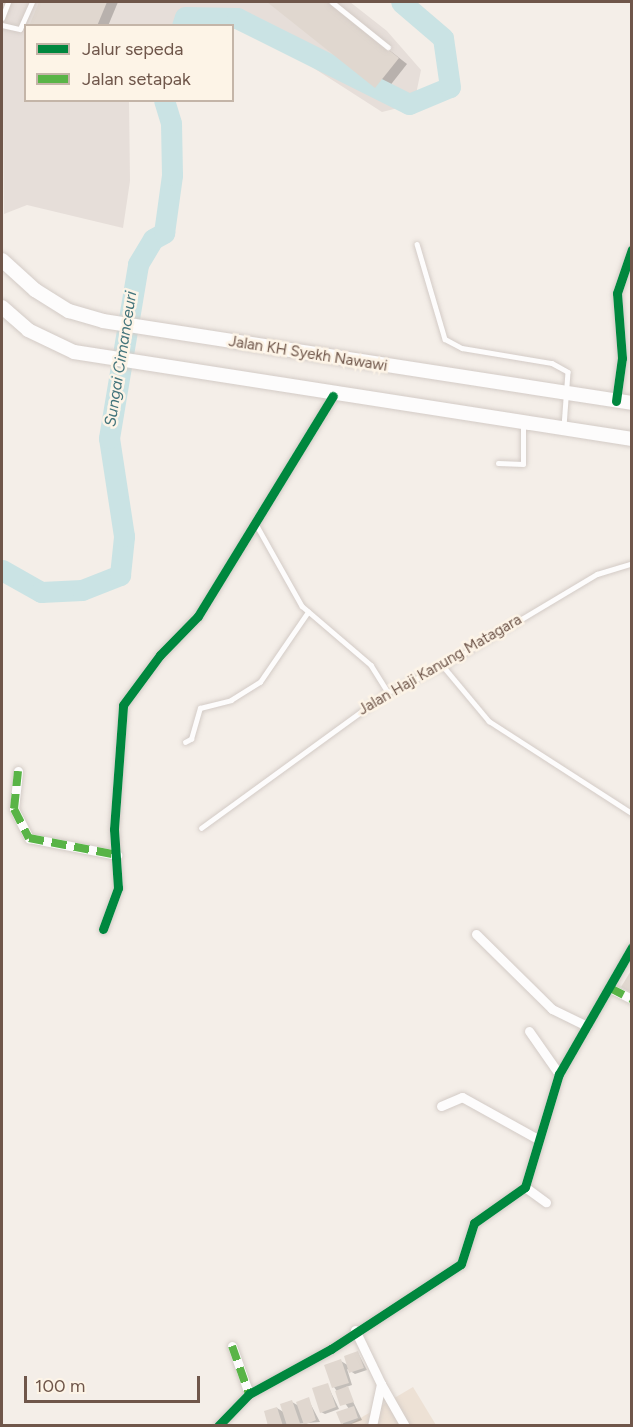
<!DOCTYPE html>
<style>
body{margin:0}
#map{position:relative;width:633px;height:1427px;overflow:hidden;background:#f4eee8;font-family:Figtree,sans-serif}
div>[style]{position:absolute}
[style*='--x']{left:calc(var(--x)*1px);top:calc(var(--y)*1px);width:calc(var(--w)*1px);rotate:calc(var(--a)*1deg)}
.residential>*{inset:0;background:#ede1d5}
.industrial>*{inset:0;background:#e6ded9}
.shadow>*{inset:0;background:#0003}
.river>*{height:21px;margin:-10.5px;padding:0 10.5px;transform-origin:10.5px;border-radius:10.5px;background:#cae3e4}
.building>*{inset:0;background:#e0d7cf}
.roads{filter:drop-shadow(0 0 2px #d3cbc6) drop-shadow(0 0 2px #d3cbc6)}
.lane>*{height:4.5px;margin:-2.25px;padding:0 2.25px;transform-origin:2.25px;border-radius:2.25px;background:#fdfcfc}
.street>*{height:9px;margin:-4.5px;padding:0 4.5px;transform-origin:4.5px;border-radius:4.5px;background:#fdfcfc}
.secondary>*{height:14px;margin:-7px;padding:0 7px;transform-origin:7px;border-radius:7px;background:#fdfcfc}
.quiet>*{height:8px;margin-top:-4px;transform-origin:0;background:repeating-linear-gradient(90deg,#59b447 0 15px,transparent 0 23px)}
.cycleway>*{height:9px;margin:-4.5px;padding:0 4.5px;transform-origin:4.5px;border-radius:4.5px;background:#00873e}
span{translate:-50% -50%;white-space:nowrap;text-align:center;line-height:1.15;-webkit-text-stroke:5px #fdf4e7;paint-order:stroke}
.street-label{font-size:15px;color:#6f564a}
.water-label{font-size:16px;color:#43747b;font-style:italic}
.frame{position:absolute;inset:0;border:3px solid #6f564a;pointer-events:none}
.legend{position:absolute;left:24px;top:24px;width:210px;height:78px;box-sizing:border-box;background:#fdf4e7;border:2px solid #c4b5a8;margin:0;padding:8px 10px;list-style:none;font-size:18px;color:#6f564a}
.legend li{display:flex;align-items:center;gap:12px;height:30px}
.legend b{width:30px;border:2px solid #c4b5a8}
.scale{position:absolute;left:24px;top:1376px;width:176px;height:27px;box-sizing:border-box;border:3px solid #6f564a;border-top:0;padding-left:8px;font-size:18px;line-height:21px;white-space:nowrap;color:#6f564a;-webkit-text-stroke:4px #fdf4e7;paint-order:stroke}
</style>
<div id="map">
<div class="residential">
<div style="clip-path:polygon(413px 1387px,436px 1425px,347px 1426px)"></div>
</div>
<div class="industrial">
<div style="clip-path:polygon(2px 2px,350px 2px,387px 31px,421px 70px,414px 104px,382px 112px,245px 24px,201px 11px,174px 25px,26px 26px,26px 100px,129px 101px,130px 181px,123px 228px,27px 205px,4px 214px)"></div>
</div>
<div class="shadow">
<div style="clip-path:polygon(40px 2px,118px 2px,108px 26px,31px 26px)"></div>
<div style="clip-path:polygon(269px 2px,328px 2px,407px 64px,385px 92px)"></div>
<div style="clip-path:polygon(358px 1353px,367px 1370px,355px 1374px,347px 1369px,352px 1385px,346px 1387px,362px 1420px,346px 1426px,342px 1423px,349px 1409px,334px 1387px,341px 1361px,349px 1366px)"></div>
<div style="clip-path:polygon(327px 1384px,339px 1409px,325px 1414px,321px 1412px)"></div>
<div style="clip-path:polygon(308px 1399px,320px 1422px,270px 1426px,277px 1408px,285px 1413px,292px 1402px,299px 1406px)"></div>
</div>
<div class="river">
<div style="--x:182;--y:26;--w:9;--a:-72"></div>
<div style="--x:185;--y:17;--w:52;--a:1.1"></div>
<div style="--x:237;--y:18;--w:192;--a:26.6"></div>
<div style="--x:409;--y:104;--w:44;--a:-22.5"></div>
<div style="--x:450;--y:87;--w:49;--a:-98.1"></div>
<div style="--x:443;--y:38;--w:55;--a:-139.4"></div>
<div style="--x:2;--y:570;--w:45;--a:29.4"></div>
<div style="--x:41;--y:592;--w:41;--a:-2.8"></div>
<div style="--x:82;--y:590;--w:41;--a:-21.5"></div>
<div style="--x:120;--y:575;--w:39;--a:-84"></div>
<div style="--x:124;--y:536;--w:99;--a:-98.7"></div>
<div style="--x:109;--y:438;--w:176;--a:-80.5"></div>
<div style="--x:138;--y:264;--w:29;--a:-59"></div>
<div style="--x:153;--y:239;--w:13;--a:-29"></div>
<div style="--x:164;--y:233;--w:59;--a:-82.1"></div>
<div style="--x:172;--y:175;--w:52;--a:-91.1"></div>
<div style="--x:171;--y:123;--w:24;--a:-107"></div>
</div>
<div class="building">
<div style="clip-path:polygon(39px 2px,107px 2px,97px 26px,29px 26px)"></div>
<div style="clip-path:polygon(267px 2px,328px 2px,399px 58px,375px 88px)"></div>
<div style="clip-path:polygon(632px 969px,632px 993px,621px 987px)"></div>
<div style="clip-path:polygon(358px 1351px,364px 1368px,349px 1373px,344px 1356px)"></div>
<div style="clip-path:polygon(341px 1359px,349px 1383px,332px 1388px,324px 1365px)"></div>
<div style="clip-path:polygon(328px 1383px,336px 1407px,320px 1413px,312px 1388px)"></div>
<div style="clip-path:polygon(348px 1386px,354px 1402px,340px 1406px,335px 1391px)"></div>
<div style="clip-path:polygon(309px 1397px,316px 1420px,304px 1425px,296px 1402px)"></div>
<div style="clip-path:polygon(292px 1400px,301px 1426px,287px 1426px,280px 1404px)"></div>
<div style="clip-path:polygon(354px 1406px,358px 1418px,341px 1424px,336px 1412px)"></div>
<div style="clip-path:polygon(277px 1407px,283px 1426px,268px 1426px,264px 1411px)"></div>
</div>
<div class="roads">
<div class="lane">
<div style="--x:332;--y:2;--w:72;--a:38.8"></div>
<div style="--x:2;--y:18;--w:17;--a:-69"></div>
<div style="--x:2;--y:25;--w:18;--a:13"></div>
<div style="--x:20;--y:29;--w:30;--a:-66"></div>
<div style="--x:417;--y:244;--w:99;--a:73.6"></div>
<div style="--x:445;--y:339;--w:19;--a:28"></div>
<div style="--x:462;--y:348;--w:91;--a:9.5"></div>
<div style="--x:552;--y:363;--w:18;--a:29"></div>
<div style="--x:568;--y:372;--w:54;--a:94.2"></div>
<div style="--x:498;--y:463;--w:25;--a:2"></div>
<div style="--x:523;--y:464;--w:41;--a:-90"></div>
<div style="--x:256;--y:524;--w:94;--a:60.7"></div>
<div style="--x:302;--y:606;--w:91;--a:40.5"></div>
<div style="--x:371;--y:665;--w:32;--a:58"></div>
<div style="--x:443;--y:666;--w:72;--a:50.1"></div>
<div style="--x:489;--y:721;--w:170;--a:32.8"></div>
<div style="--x:185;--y:742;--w:7;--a:-27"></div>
<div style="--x:191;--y:739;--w:32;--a:-74"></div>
<div style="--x:200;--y:708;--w:32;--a:-14"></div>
<div style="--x:231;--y:700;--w:34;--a:-32"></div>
<div style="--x:260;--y:682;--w:85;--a:-55.6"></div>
<div style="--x:201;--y:828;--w:231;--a:-36"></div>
<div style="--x:388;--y:692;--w:61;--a:-25.3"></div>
<div style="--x:443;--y:666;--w:179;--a:-30.9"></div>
<div style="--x:597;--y:574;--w:37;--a:-17"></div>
</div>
<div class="street">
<div style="--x:616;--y:401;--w:43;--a:-82.1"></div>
<div style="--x:622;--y:358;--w:65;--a:-94.4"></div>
<div style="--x:617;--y:293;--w:46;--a:-71.2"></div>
<div style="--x:18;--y:771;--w:38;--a:96"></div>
<div style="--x:14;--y:809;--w:33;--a:63"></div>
<div style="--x:29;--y:838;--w:90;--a:10.9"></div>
<div style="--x:103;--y:929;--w:44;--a:-69.9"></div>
<div style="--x:118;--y:888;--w:59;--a:-93.9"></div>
<div style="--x:114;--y:829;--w:124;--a:-85.8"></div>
<div style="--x:123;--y:705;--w:62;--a:-53.5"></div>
<div style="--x:160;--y:655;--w:54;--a:-45.7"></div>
<div style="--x:198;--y:616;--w:258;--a:-58.5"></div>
<div style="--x:476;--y:934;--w:107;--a:44.6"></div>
<div style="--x:552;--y:1009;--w:39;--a:26"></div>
<div style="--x:610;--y:988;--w:25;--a:27"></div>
<div style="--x:529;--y:1031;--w:52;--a:55.1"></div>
<div style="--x:441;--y:1106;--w:23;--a:-23"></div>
<div style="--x:462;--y:1097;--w:85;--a:29"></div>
<div style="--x:525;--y:1187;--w:26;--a:36"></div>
<div style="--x:355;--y:1330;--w:60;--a:64.3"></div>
<div style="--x:381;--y:1384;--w:43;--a:102.1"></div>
<div style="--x:232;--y:1346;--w:51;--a:70.5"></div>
<div style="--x:381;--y:1384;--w:48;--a:60.3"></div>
<div style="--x:218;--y:1426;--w:45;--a:-45.9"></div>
<div style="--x:249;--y:1394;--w:94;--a:-28.8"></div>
<div style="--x:331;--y:1349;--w:155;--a:-33.2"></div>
<div style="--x:461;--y:1264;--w:43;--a:-72.4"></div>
<div style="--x:474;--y:1223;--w:62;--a:-35.2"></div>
<div style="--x:525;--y:1187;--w:118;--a:-73.3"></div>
<div style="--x:559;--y:1074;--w:146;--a:-60.1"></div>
</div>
<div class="secondary">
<div style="--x:2;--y:260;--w:45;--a:42.3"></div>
<div style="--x:35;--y:290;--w:40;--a:32"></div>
<div style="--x:69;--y:311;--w:35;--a:16"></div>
<div style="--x:103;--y:321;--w:535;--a:8.81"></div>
<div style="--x:2;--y:307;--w:35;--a:41"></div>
<div style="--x:28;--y:330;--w:51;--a:25.6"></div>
<div style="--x:74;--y:352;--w:565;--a:8.86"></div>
</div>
</div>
<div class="quiet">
<div style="--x:18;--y:771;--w:38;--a:96"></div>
<div style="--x:14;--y:809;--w:33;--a:63"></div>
<div style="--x:29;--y:838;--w:90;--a:10.9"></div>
<div style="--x:610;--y:988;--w:25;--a:27"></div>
<div style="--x:232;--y:1346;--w:51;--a:70.5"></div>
</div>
<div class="cycleway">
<div style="--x:616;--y:401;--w:43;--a:-82.1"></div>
<div style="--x:622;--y:358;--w:65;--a:-94.4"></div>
<div style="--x:617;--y:293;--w:46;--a:-71.2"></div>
<div style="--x:103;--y:929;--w:44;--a:-69.9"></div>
<div style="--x:118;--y:888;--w:59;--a:-93.9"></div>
<div style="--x:114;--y:829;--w:124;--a:-85.8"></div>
<div style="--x:123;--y:705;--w:62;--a:-53.5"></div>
<div style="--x:160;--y:655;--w:54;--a:-45.7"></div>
<div style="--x:198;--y:616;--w:258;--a:-58.5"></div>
<div style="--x:218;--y:1426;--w:45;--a:-45.9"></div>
<div style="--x:249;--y:1394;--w:94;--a:-28.8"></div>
<div style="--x:331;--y:1349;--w:155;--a:-33.2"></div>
<div style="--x:461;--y:1264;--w:43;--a:-72.4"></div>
<div style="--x:474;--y:1223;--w:62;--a:-35.2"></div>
<div style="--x:525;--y:1187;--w:118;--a:-73.3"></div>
<div style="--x:559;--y:1074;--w:146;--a:-60.1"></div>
</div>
<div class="street-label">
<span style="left:308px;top:354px;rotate:9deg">Jalan KH Syekh Nawawi</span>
<span style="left:440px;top:665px;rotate:-30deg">Jalan Haji Kanung Matagara</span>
</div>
<div class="water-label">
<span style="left:121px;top:359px;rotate:-81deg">Sungai Cimanceuri</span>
</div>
<div class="frame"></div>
<ul class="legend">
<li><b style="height:8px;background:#00873e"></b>Jalur sepeda</li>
<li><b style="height:8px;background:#59b447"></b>Jalan setapak</li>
</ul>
<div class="scale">100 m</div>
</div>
